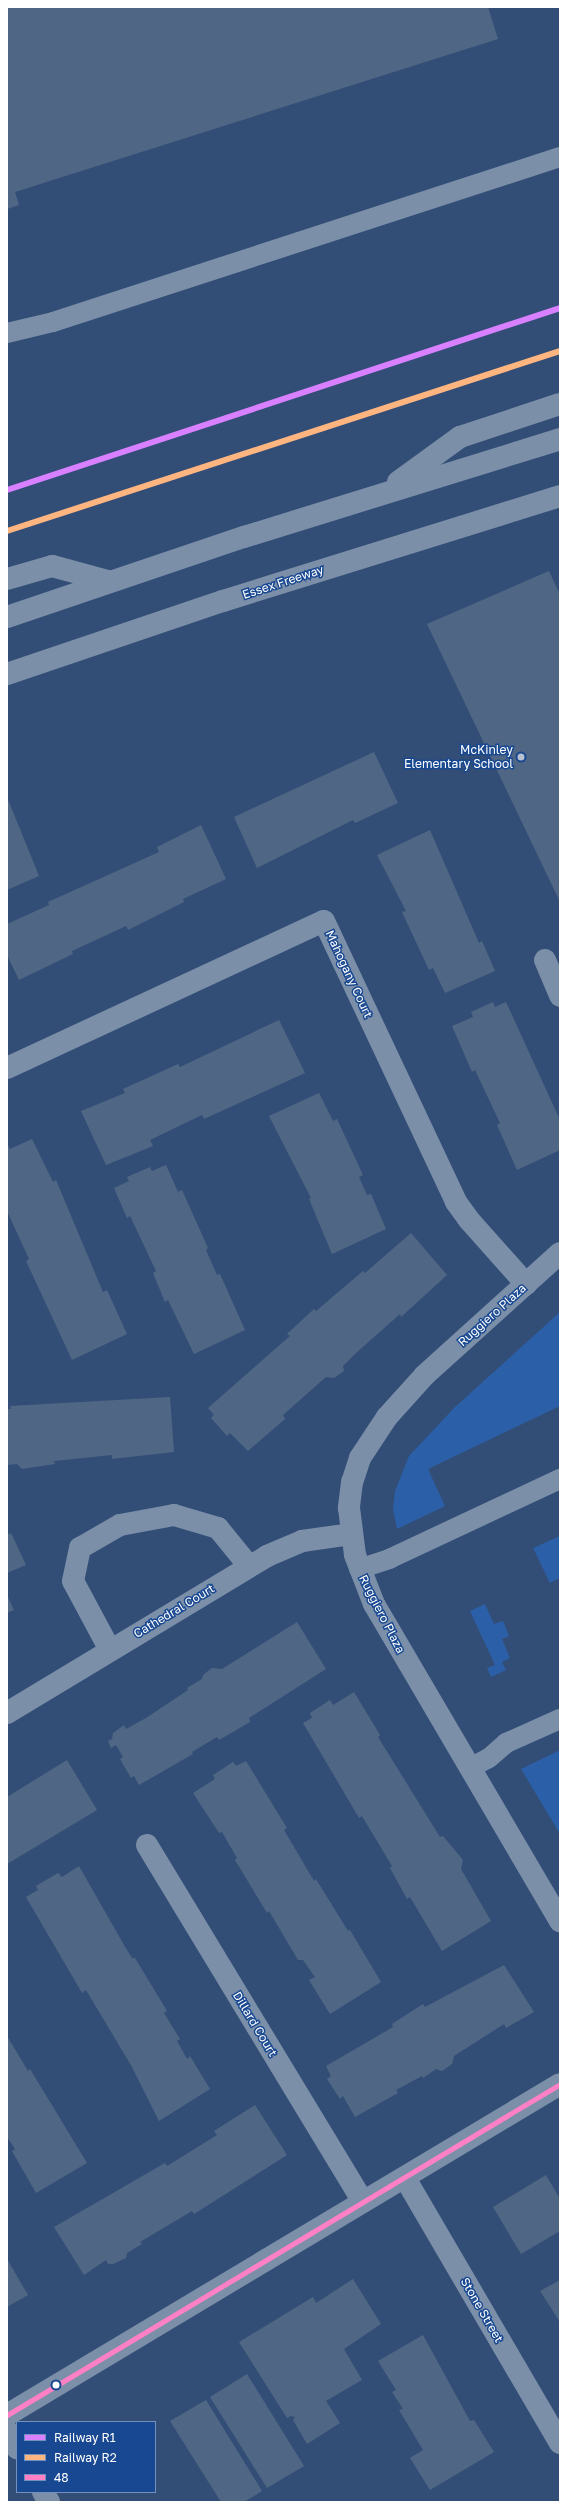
<!DOCTYPE html>
<style>
body{margin:0}
#map{position:relative;width:567px;height:2509px;overflow:hidden;background:#334e76;font-family:"Golos Text",sans-serif}
div>[style]{position:absolute}
[style*='--x']{left:calc(var(--x)*1px);top:calc(var(--y)*1px);width:calc(var(--w)*1px);rotate:calc(var(--a)*1deg)}
.green>*{inset:0;background:#2b5fa8}
.building>*{inset:0;background:#506685}
.service>*{height:20px;margin:-10px;padding:0 10px;transform-origin:10px;border-radius:10px;background:#7b8fa9}
.minor>*{height:22px;margin:-11px;padding:0 11px;transform-origin:11px;border-radius:11px;background:#7b8fa9}
.tertiary>*{height:22px;margin:-11px;padding:0 11px;transform-origin:11px;border-radius:11px;background:#7b8fa9}
.motorway>*{height:22px;margin:-11px;padding:0 11px;transform-origin:11px;border-radius:11px;background:#7c8fa9}
.bus-1>*{height:5px;margin:-2.5px;padding:0 2.5px;transform-origin:2.5px;border-radius:2.5px;background:#ff80c5}
.rail-1>*{height:6px;margin:-3px;padding:0 3px;transform-origin:3px;border-radius:3px;background:#d880ff}
.rail-2>*{height:6px;margin:-3px;padding:0 3px;transform-origin:3px;border-radius:3px;background:#ffb580}
.dots>*{width:11px;height:11px;translate:-50% -50%;box-sizing:border-box;border:2px solid #184891;border-radius:50%}
span{translate:-50% -50%;white-space:nowrap;text-align:center;line-height:1.15;-webkit-text-stroke:3px #184891;paint-order:stroke}
.street-label{font-size:12px;color:#fff}
.poi-label{font-size:12px;color:#fff}
.right{translate:-100% -50%;text-align:right}
.frame{position:absolute;inset:0;border:8px solid #fff;pointer-events:none}
.legend{position:absolute;left:16px;top:2421px;width:140px;height:72px;box-sizing:border-box;background:#184891;border:1px solid #7491bd;margin:0;padding:5px 7px;list-style:none;font-size:12px;color:#fff}
.legend li{display:flex;align-items:center;gap:8px;height:20px}
.legend b{width:20px;border:1px solid #7491bd}
</style>
<div id="map">
<div class="green">
<div style="clip-path:polygon(560px 1312px,560px 1406px,428px 1469px,445px 1506px,397px 1529px,393px 1509px,395px 1491px,409px 1456px,454px 1408px)"></div>
<div style="clip-path:polygon(560px 1536px,560px 1578px,550px 1583px,533px 1548px)"></div>
<div style="clip-path:polygon(485px 1604px,494px 1624px,503px 1621px,509px 1636px,502px 1639px,510px 1658px,502px 1662px,506px 1670px,491px 1677px,487px 1668px,495px 1665px,470px 1611px)"></div>
<div style="clip-path:polygon(560px 1750px,560px 1834px,521px 1769px)"></div>
</div>
<div class="building">
<div style="clip-path:polygon(7px 7px,488px 7px,498px 39px,15px 192px,19px 205px,7px 209px)"></div>
<div style="clip-path:polygon(549px 571px,560px 595px,560px 902px,427px 624px)"></div>
<div style="clip-path:polygon(374px 752px,398px 803px,355px 823px,353px 820px,257px 868px,234px 817px)"></div>
<div style="clip-path:polygon(7px 797px,39px 876px,7px 890px)"></div>
<div style="clip-path:polygon(201px 825px,226px 879px,183px 899px,184px 902px,128px 930px,126px 926px,72px 951px,73px 954px,19px 980px,7px 955px,7px 924px,49px 905px,48px 902px,159px 852px,157px 847px)"></div>
<div style="clip-path:polygon(430px 830px,479px 943px,482px 941px,495px 971px,445px 993px,433px 968px,429px 970px,402px 912px,406px 911px,377px 855px)"></div>
<div style="clip-path:polygon(493px 1002px,495px 1007px,506px 1002px,560px 1120px,560px 1150px,517px 1170px,497px 1125px,500px 1123px,475px 1070px,472px 1072px,452px 1026px,473px 1017px,471px 1012px)"></div>
<div style="clip-path:polygon(279px 1020px,305px 1073px,204px 1119px,202px 1115px,150px 1140px,153px 1146px,106px 1165px,81px 1111px,125px 1093px,123px 1089px,178px 1064px,180px 1067px)"></div>
<div style="clip-path:polygon(319px 1093px,333px 1121px,337px 1119px,363px 1175px,359px 1177px,367px 1195px,371px 1194px,386px 1229px,332px 1254px,309px 1199px,311px 1198px,269px 1116px)"></div>
<div style="clip-path:polygon(32px 1139px,53px 1182px,56px 1180px,103px 1292px,107px 1290px,127px 1334px,72px 1360px,26px 1261px,29px 1259px,7px 1211px,7px 1144px,10px 1149px)"></div>
<div style="clip-path:polygon(166px 1165px,178px 1192px,182px 1190px,208px 1248px,206px 1250px,217px 1275px,220px 1274px,245px 1330px,194px 1354px,168px 1300px,165px 1302px,153px 1273px,156px 1271px,130px 1216px,127px 1218px,114px 1188px,129px 1181px,127px 1177px,150px 1167px,152px 1171px)"></div>
<div style="clip-path:polygon(411px 1233px,447px 1275px,401px 1317px,400px 1314px,356px 1353px,343px 1366px,344px 1371px,334px 1378px,326px 1377px,283px 1415px,285px 1419px,248px 1451px,230px 1433px,227px 1436px,211px 1418px,214px 1415px,208px 1408px,290px 1336px,287px 1334px,314px 1309px,316px 1311px,363px 1271px,365px 1273px)"></div>
<div style="clip-path:polygon(170px 1397px,174px 1452px,112px 1459px,112px 1455px,54px 1461px,55px 1464px,22px 1469px,17px 1464px,7px 1465px,7px 1409px,11px 1409px,10px 1406px)"></div>
<div style="clip-path:polygon(11px 1533px,26px 1565px,7px 1573px,7px 1535px)"></div>
<div style="clip-path:polygon(7px 1595px,14px 1610px,7px 1613px)"></div>
<div style="clip-path:polygon(297px 1622px,326px 1669px,249px 1718px,250px 1722px,219px 1740px,217px 1737px,192px 1752px,193px 1754px,139px 1785px,134px 1776px,131px 1778px,120px 1759px,123px 1757px,116px 1745px,111px 1748px,108px 1741px,112px 1739px,113px 1733px,124px 1725px,126px 1729px,146px 1718px,188px 1690px,187px 1688px,202px 1679px,203px 1675px,212px 1668px,222px 1669px)"></div>
<div style="clip-path:polygon(354px 1692px,380px 1735px,378px 1737px,440px 1837px,443px 1836px,463px 1860px,461px 1869px,491px 1921px,442px 1951px,410px 1897px,407px 1899px,390px 1868px,392px 1866px,362px 1816px,359px 1818px,303px 1723px,312px 1718px,310px 1713px,330px 1700px,333px 1705px)"></div>
<div style="clip-path:polygon(67px 1760px,97px 1810px,7px 1864px,7px 1797px)"></div>
<div style="clip-path:polygon(246px 1761px,287px 1828px,284px 1830px,314px 1881px,316px 1879px,348px 1931px,350px 1930px,381px 1982px,330px 2014px,309px 1980px,315px 1977px,303px 1960px,298px 1960px,269px 1911px,267px 1913px,235px 1860px,237px 1858px,222px 1832px,219px 1833px,193px 1793px,215px 1779px,213px 1775px,233px 1762px,236px 1766px)"></div>
<div style="clip-path:polygon(79px 1866px,124px 1945px,132px 1958px,135px 1958px,167px 2011px,164px 2013px,180px 2039px,177px 2041px,187px 2059px,190px 2056px,210px 2089px,159px 2121px,132px 2067px,86px 1990px,82px 1993px,26px 1897px,38px 1890px,36px 1886px,58px 1873px,62px 1877px)"></div>
<div style="clip-path:polygon(504px 1965px,534px 2012px,506px 2028px,504px 2024px,454px 2056px,452px 2064px,442px 2071px,436px 2069px,423px 2078px,422px 2076px,396px 2090px,398px 2093px,355px 2117px,343px 2096px,340px 2099px,327px 2079px,331px 2076px,326px 2066px,393px 2027px,392px 2024px,423px 2004px,425px 2007px)"></div>
<div style="clip-path:polygon(7px 2036px,28px 2071px,30px 2069px,87px 2163px,36px 2193px,12px 2151px,15px 2149px,7px 2137px)"></div>
<div style="clip-path:polygon(255px 2105px,287px 2155px,194px 2214px,192px 2211px,140px 2242px,142px 2244px,127px 2253px,126px 2258px,113px 2264px,108px 2264px,106px 2260px,84px 2275px,54px 2227px,165px 2163px,167px 2166px,217px 2135px,214px 2131px)"></div>
<div style="clip-path:polygon(546px 2175px,560px 2199px,560px 2231px,521px 2254px,493px 2207px)"></div>
<div style="clip-path:polygon(7px 2259px,28px 2295px,7px 2307px)"></div>
<div style="clip-path:polygon(353px 2279px,381px 2324px,344px 2349px,362px 2380px,326px 2401px,340px 2423px,307px 2444px,293px 2420px,295px 2417px,291px 2416px,287px 2418px,239px 2342px,313px 2297px,316px 2303px)"></div>
<div style="clip-path:polygon(560px 2280px,560px 2322px,540px 2291px)"></div>
<div style="clip-path:polygon(423px 2335px,470px 2421px,474px 2420px,494px 2452px,430px 2490px,410px 2458px,423px 2450px,399px 2410px,403px 2409px,392px 2392px,396px 2390px,378px 2361px)"></div>
<div style="clip-path:polygon(247px 2374px,304px 2466px,267px 2488px,210px 2397px)"></div>
<div style="clip-path:polygon(206px 2400px,262px 2491px,244px 2502px,221px 2502px,170px 2421px)"></div>
</div>
<div class="service">
<div style="--x:7;--y:333;--w:47;--a:-13.4"></div>
<div style="--x:53;--y:322;--w:533;--a:-18.03"></div>
<div style="--x:359;--y:1569;--w:32;--a:-18"></div>
<div style="--x:389;--y:1559;--w:189;--a:-25.1"></div>
<div style="--x:470;--y:1768;--w:21;--a:-28"></div>
<div style="--x:489;--y:1758;--w:23;--a:-41"></div>
<div style="--x:506;--y:1743;--w:59;--a:-24"></div>
</div>
<div class="minor">
<div style="--x:545;--y:960;--w:39;--a:67"></div>
<div style="--x:7;--y:1068;--w:349;--a:-24.9"></div>
<div style="--x:324;--y:921;--w:310;--a:64.8"></div>
<div style="--x:456;--y:1202;--w:22;--a:54"></div>
<div style="--x:469;--y:1220;--w:86;--a:48.3"></div>
<div style="--x:560;--y:1253;--w:183;--a:137.9"></div>
<div style="--x:424;--y:1376;--w:55;--a:132.1"></div>
<div style="--x:387;--y:1417;--w:49;--a:123.4"></div>
<div style="--x:360;--y:1458;--w:25;--a:108"></div>
<div style="--x:352;--y:1482;--w:26;--a:97"></div>
<div style="--x:349;--y:1508;--w:47;--a:82.7"></div>
<div style="--x:355;--y:1555;--w:53;--a:68.8"></div>
<div style="--x:374;--y:1604;--w:368;--a:59.6"></div>
<div style="--x:110;--y:1650;--w:78;--a:-118.2"></div>
<div style="--x:73;--y:1581;--w:34;--a:-78"></div>
<div style="--x:80;--y:1548;--w:46;--a:-29.9"></div>
<div style="--x:120;--y:1525;--w:55;--a:-10.5"></div>
<div style="--x:174;--y:1515;--w:46;--a:16.5"></div>
<div style="--x:218;--y:1528;--w:49;--a:50.8"></div>
<div style="--x:7;--y:1713;--w:304;--a:-31.1"></div>
<div style="--x:267;--y:1556;--w:38;--a:-23"></div>
<div style="--x:302;--y:1541;--w:49;--a:-8.1"></div>
<div style="--x:147;--y:1845;--w:417;--a:58.8"></div>
<div style="--x:405;--y:2178;--w:307;--a:59.7"></div>
</div>
<div class="tertiary">
<div style="--x:7;--y:2415;--w:644;--a:-30.9"></div>
<div style="--x:7;--y:2431;--w:20;--a:60"></div>
<div style="--x:43;--y:2492;--w:12;--a:59"></div>
</div>
<div class="motorway">
<div style="--x:398;--y:482;--w:77;--a:-36"></div>
<div style="--x:460;--y:437;--w:105;--a:-18.3"></div>
<div style="--x:7;--y:579;--w:47;--a:-16.1"></div>
<div style="--x:52;--y:566;--w:58;--a:15"></div>
<div style="--x:7;--y:617;--w:250;--a:-18.7"></div>
<div style="--x:244;--y:537;--w:331;--a:-17.2"></div>
<div style="--x:7;--y:674;--w:228;--a:-18.7"></div>
<div style="--x:223;--y:601;--w:353;--a:-17.3"></div>
</div>
<div class="bus-1">
<div style="--x:7;--y:2415;--w:644;--a:-30.9"></div>
</div>
<div class="rail-1">
<div style="--x:7;--y:490;--w:582;--a:-18.22"></div>
</div>
<div class="rail-2">
<div style="--x:7;--y:531;--w:582;--a:-18.03"></div>
</div>
<div class="dots">
<div style="left:521px;top:757px;background:#b8c1cf"></div>
<div style="left:56px;top:2385px;background:#fff"></div>
</div>
<div class="street-label">
<span style="left:283px;top:582px;rotate:-18deg">Essex Freeway</span>
<span style="left:349px;top:974px;rotate:65deg">Mahogany Court</span>
<span style="left:492px;top:1315px;rotate:-42deg">Ruggiero Plaza</span>
<span style="left:174px;top:1611px;rotate:-31deg">Cathedral Court</span>
<span style="left:382px;top:1614px;rotate:63deg">Ruggiero Plaza</span>
<span style="left:255px;top:2024px;rotate:59deg">Dillard Court</span>
<span style="left:482px;top:2310px;rotate:60deg">Stone Street</span>
</div>
<div class="poi-label">
<span class="right" style="left:513px;top:757px">McKinley<br>Elementary School</span>
</div>
<div class="frame"></div>
<ul class="legend">
<li><b style="height:5px;background:#d880ff"></b>Railway R1</li>
<li><b style="height:5px;background:#ffb580"></b>Railway R2</li>
<li><b style="height:5px;background:#ff80c5"></b>48</li>
</ul>
</div>
